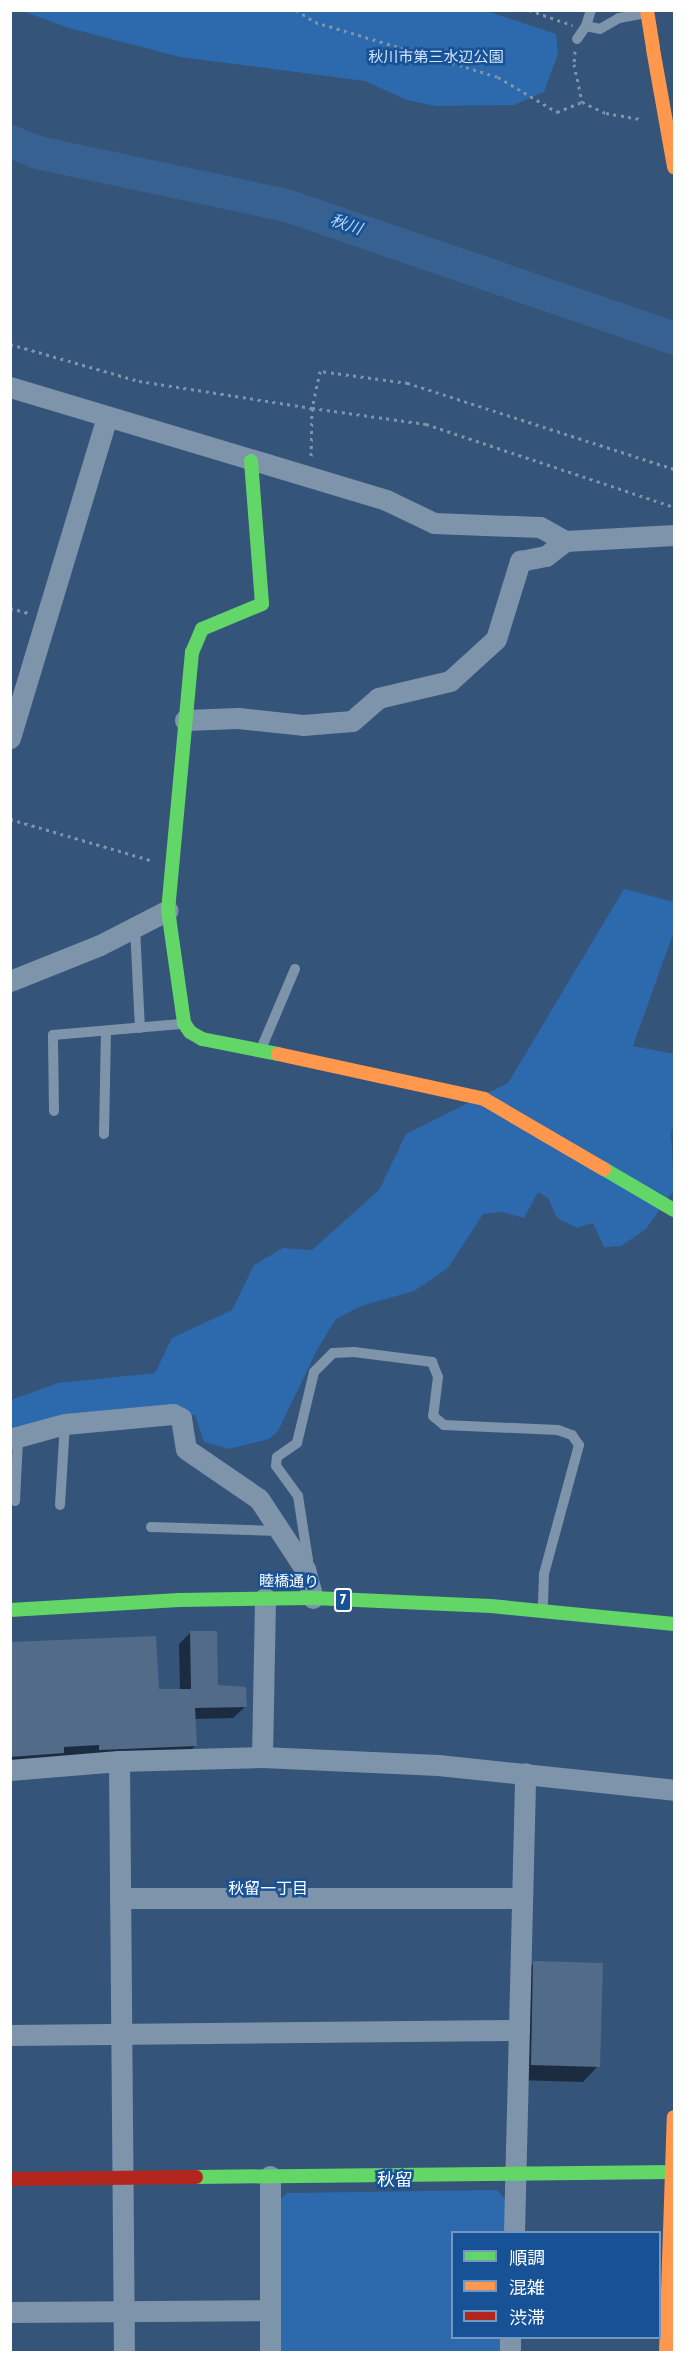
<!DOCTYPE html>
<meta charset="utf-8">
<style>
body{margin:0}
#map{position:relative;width:685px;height:2363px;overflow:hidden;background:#355479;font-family:"Fira Sans Condensed","Noto Sans JP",sans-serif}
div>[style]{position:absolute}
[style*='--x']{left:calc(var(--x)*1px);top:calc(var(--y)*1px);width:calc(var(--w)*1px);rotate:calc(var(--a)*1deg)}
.green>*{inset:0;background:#2c69ad}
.shadow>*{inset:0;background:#0007}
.river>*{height:33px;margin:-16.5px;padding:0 16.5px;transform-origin:16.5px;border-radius:16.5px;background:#376191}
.building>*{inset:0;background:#526b88}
.path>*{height:3px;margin-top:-1.5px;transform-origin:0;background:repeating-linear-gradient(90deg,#7e94ab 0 3px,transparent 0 7.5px)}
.lane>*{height:10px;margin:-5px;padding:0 5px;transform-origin:5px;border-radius:5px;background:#7e94ab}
.street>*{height:21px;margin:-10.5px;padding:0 10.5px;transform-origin:10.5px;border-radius:10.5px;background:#7e94ab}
.fast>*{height:14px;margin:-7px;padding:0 7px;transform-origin:7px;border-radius:7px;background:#63d668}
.slow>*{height:14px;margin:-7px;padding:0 7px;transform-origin:7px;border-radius:7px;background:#ff974d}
.jam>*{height:14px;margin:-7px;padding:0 7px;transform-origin:7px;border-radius:7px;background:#b3261e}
.slow-bridge>*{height:14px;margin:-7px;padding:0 7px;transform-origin:7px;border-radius:7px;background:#ff974d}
span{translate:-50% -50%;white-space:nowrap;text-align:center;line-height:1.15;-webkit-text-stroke:5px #185296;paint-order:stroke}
.shield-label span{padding:2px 4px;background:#185296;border:2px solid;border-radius:4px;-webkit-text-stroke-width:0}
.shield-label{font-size:14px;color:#fff;font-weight:700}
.park-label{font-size:15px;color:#d1e5fc}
.street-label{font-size:15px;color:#fff}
.water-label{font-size:16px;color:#b6d6f8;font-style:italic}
.neighbourhood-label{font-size:16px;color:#fff}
.quarter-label{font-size:18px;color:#fff}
.frame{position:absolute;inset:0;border:12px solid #fff;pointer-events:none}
.legend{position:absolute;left:451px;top:2231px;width:210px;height:108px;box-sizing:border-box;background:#185296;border:2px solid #7497c0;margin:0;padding:8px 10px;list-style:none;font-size:18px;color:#fff}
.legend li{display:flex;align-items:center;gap:12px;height:30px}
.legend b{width:30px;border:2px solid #7497c0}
</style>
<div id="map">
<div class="green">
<div style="clip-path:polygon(22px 11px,487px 11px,556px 34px,558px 54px,544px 92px,514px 105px,436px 106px,407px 100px,365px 81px,180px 57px,69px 28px)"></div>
<div style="clip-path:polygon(624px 889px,674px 902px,674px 931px,633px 1046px,674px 1054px,674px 1128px,671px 1131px,674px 1190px,646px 1229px,621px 1246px,604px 1247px,593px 1223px,577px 1228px,557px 1218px,548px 1198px,538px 1192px,524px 1218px,501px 1212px,483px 1214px,448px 1268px,414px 1291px,361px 1306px,336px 1319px,318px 1348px,278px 1431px,269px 1439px,229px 1449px,204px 1442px,195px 1415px,96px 1413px,11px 1430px,11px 1400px,58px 1383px,155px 1373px,172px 1338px,232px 1310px,254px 1265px,283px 1248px,312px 1250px,379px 1190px,406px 1134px,508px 1083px)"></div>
<div style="clip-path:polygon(497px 2190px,506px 2200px,506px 2232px,452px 2232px,452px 2338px,503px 2338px,503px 2352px,279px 2352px,278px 2202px,287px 2193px)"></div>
</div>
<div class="shadow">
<div style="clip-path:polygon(191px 1632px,217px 1687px,245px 1707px,233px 1718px,194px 1719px,196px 1745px,184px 1757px,10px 1769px,10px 1644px,158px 1690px,180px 1690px,179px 1644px)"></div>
<div style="clip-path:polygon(534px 1963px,598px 2066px,583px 2082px,516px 2080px,518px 1978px)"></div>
</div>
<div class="river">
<div style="--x:10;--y:141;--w:29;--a:22"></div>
<div style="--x:37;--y:152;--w:255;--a:12"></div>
<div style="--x:286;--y:205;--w:410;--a:18.9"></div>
</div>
<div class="building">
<div style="clip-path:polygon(190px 1631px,217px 1631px,218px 1685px,246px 1687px,247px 1707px,195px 1708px,197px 1746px,99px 1750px,99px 1745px,64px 1747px,64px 1753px,10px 1757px,10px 1642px,156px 1636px,159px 1689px,191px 1689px)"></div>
<div style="clip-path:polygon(533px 1961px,603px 1963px,600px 2067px,531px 2065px)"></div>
</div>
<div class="path">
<div style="--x:296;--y:10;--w:22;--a:32"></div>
<div style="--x:315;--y:22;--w:191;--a:16.7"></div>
<div style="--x:498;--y:77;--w:69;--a:30.7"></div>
<div style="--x:557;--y:112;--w:27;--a:-22"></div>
<div style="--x:582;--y:102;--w:26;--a:25"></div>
<div style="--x:606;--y:113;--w:36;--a:10"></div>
<div style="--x:529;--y:10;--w:46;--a:19.2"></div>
<div style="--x:575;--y:51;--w:13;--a:94"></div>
<div style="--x:574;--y:64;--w:39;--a:78"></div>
<div style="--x:10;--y:344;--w:134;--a:16"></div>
<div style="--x:139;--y:381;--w:175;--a:8.9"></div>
<div style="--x:312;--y:408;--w:50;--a:91.1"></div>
<div style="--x:674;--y:469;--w:280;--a:-162.1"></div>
<div style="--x:408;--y:383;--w:89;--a:-172.2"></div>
<div style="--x:320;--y:371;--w:38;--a:102"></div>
<div style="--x:312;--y:408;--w:115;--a:8"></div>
<div style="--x:426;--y:424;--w:262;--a:18.5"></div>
<div style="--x:10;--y:608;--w:20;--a:15"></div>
<div style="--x:10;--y:819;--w:146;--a:16.3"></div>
</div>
<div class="lane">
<div style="--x:586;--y:26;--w:17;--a:-73"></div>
<div style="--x:577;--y:39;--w:16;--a:-55"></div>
<div style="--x:586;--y:26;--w:14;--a:12"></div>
<div style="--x:600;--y:29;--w:22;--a:-30"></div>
<div style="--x:619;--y:18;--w:28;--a:-10"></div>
<div style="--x:135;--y:927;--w:101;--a:87.2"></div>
<div style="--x:261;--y:1049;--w:87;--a:-67"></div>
<div style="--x:54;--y:1111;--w:76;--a:-90.8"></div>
<div style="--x:53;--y:1035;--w:128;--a:-4.9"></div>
<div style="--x:104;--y:1134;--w:103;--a:-88.9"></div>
<div style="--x:15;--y:1501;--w:62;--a:-87.2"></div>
<div style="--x:60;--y:1505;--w:81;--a:-86.5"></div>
<div style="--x:151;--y:1527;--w:128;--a:1.8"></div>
<div style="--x:306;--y:1567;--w:7;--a:-74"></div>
<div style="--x:308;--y:1560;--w:65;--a:-98.9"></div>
<div style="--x:298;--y:1496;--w:37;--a:-126"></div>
<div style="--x:276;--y:1466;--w:9;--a:-84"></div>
<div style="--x:277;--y:1457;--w:24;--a:-35"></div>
<div style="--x:297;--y:1443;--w:73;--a:-76.5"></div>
<div style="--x:314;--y:1372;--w:27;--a:-45"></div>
<div style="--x:333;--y:1353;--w:21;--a:-3"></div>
<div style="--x:354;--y:1352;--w:79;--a:7.3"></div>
<div style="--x:432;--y:1362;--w:16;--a:68"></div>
<div style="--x:438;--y:1377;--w:39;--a:97"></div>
<div style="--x:433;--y:1416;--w:14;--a:39"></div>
<div style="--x:444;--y:1425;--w:114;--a:2.5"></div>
<div style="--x:558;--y:1430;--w:15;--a:20"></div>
<div style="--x:572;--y:1435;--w:12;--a:55"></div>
<div style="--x:579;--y:1445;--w:134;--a:105.2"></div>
<div style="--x:544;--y:1574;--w:33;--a:92"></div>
</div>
<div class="street">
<div style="--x:10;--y:387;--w:393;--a:16.7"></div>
<div style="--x:386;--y:500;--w:53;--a:25.6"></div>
<div style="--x:434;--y:523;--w:106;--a:2.2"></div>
<div style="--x:540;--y:527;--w:29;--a:29"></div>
<div style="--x:185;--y:720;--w:53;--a:-2.2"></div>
<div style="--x:238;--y:718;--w:65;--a:6.1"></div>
<div style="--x:303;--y:725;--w:49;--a:-4.7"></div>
<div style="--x:352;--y:721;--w:35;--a:-41"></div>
<div style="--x:378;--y:698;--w:74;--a:-13.3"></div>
<div style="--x:450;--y:681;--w:62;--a:-42.4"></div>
<div style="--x:496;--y:639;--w:82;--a:-72.9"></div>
<div style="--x:520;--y:561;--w:26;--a:-11"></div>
<div style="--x:546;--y:556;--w:24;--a:-38"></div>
<div style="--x:565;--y:541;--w:109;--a:-3.2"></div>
<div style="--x:10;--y:738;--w:335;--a:-73.2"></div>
<div style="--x:10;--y:981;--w:97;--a:-21.8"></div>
<div style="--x:100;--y:945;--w:76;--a:-27.2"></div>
<div style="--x:10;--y:1439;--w:57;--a:-15.3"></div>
<div style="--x:65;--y:1424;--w:108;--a:-5.3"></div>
<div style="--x:173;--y:1414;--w:9;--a:27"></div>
<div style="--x:181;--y:1418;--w:31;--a:81"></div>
<div style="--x:186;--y:1449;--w:88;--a:34.4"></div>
<div style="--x:259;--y:1499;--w:84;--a:56.7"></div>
<div style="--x:305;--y:1569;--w:30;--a:75"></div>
<div style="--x:262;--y:1757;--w:159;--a:-88.9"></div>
<div style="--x:119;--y:1761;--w:591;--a:89.52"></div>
<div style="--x:10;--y:1770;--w:109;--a:-4.7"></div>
<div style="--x:119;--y:1761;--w:143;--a:-1.6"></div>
<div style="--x:262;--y:1757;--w:176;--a:2.6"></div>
<div style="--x:438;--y:1765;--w:237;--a:6"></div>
<div style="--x:120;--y:1898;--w:402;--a:0"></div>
<div style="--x:10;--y:2035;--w:509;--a:-0.56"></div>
<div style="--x:514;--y:2232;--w:459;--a:-88.6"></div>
<div style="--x:10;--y:2312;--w:260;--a:-0.4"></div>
<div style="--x:270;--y:2352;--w:176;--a:-90"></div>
<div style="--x:510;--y:2352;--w:14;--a:-90"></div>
</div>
<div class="fast">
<div style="--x:251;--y:461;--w:143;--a:85.6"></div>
<div style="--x:262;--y:604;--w:65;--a:157.4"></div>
<div style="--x:202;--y:629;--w:25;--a:113"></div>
<div style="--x:192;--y:652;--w:259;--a:95.3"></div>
<div style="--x:168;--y:910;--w:114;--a:81.9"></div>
<div style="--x:184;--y:1023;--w:11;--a:56"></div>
<div style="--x:190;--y:1032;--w:14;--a:30"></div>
<div style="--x:202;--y:1039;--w:77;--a:11.2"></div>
<div style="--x:604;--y:1169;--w:81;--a:30.4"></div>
<div style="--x:10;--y:1610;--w:169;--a:-3.4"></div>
<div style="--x:179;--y:1600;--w:134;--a:-0.9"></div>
<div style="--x:313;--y:1598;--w:178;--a:2.6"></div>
<div style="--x:491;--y:1606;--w:184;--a:5.6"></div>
<div style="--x:196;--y:2177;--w:478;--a:-0.6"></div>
</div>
<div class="slow">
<div style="--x:647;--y:10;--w:39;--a:81"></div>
<div style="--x:278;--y:1054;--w:211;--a:12.3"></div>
<div style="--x:484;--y:1099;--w:139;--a:30.3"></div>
<div style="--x:666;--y:2352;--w:235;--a:-88.1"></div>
</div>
<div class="jam">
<div style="--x:10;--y:2179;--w:186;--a:-0.6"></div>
</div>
<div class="slow-bridge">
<div style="--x:653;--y:49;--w:120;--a:79.9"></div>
</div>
<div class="shield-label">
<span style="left:343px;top:1600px">7</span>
</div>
<div class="park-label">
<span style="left:436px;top:58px">秋川市第三水辺公園</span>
</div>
<div class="street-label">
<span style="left:289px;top:1582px;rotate:1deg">睦橋通り</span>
</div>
<div class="water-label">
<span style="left:346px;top:225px;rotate:19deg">秋川</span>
</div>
<div class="neighbourhood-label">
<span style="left:268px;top:1889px">秋留一丁目</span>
</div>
<div class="quarter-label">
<span style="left:395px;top:2180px">秋留</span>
</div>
<div class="frame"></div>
<ul class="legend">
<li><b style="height:8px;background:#63d668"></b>順調</li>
<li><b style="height:8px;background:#ff974d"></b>混雑</li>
<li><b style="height:8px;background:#b3261e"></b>渋滞</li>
</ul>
</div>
